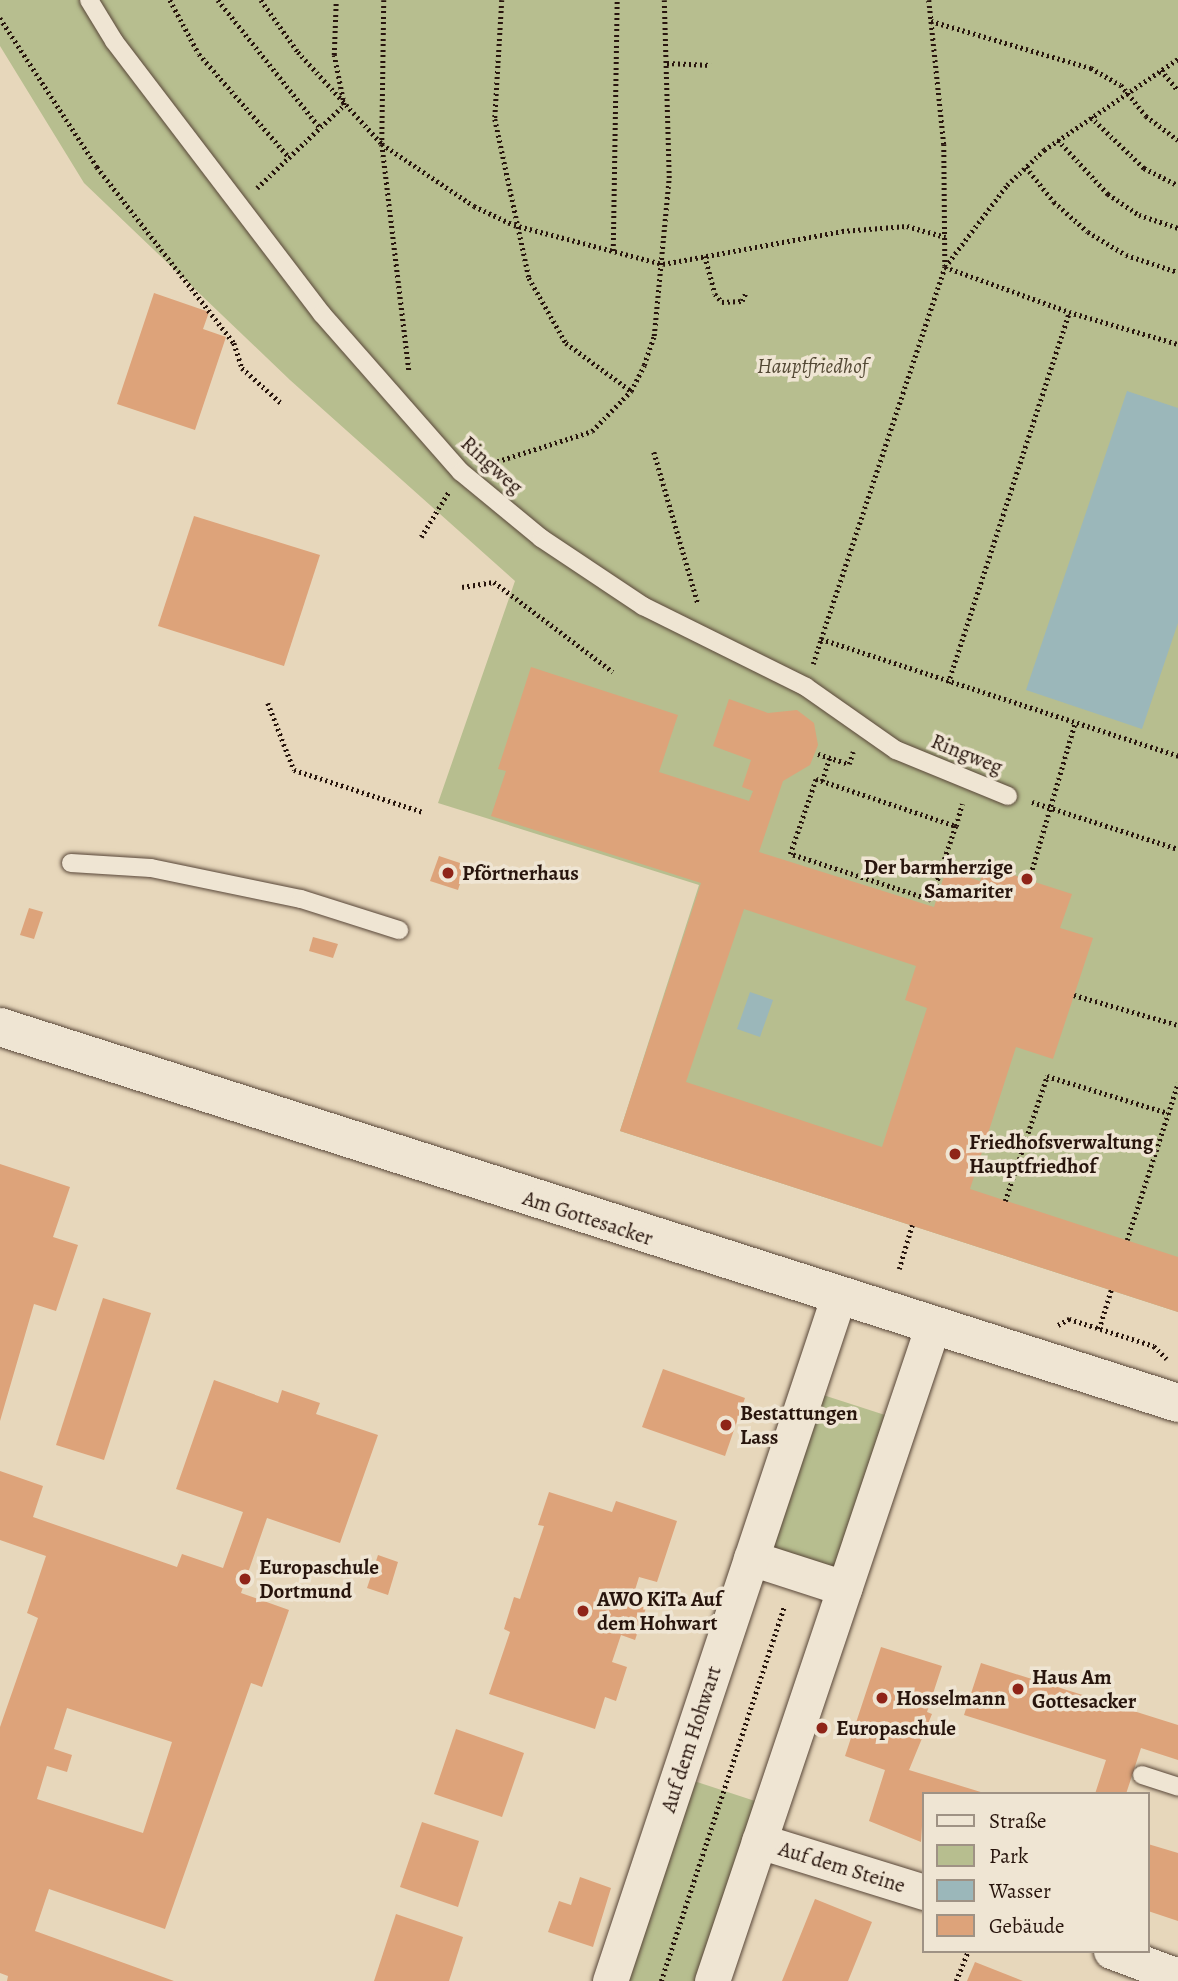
<!DOCTYPE html>
<meta charset="utf-8">
<style>
body{margin:0}
#map{position:relative;width:1178px;height:1981px;overflow:hidden;background:#e7d7bb;font-family:Alegreya,serif}
div>[style]{position:absolute}
[style*='--x']{left:calc(var(--x)*1px);top:calc(var(--y)*1px);width:calc(var(--w)*1px);rotate:calc(var(--a)*1deg)}
.green>*{inset:0;background:#b7be8f}
.water>*{inset:0;background:#9bb7ba}
.building>*{inset:0;background:#dda37a}
.path>*{height:4.5px;margin-top:-2.25px;transform-origin:0;background:repeating-linear-gradient(90deg,#28150d 0 2px,transparent 0 5.5px)}
.roads{filter:drop-shadow(0 0 2px #584638) drop-shadow(0 0 2px #584638)}
.service>*{height:18px;margin:-9px;padding:0 9px;transform-origin:9px;border-radius:9px;background:#efe5d3}
.minor>*{height:35px;margin:-17.5px;padding:0 17.5px;transform-origin:17.5px;border-radius:17.5px;background:#efe5d3}
.tertiary>*{height:38px;margin:-19px;padding:0 19px;transform-origin:19px;border-radius:19px;background:#efe5d3}
.dots>*{width:19px;height:19px;translate:-50% -50%;box-sizing:border-box;border:4px solid #efe5d3;border-radius:50%}
span{translate:-50% -50%;white-space:nowrap;text-align:center;line-height:1.15;-webkit-text-stroke:7px #efe5d3;paint-order:stroke}
.park-label{font-size:21px;color:#534834;font-style:italic}
.street-label{font-size:21px;color:#28150d}
.poi-label{font-size:21px;color:#28150d;font-weight:700}
.right{translate:-100% -50%;text-align:right}
.left{translate:0 -50%;text-align:left}
.legend{position:absolute;left:922px;top:1792px;width:228px;height:161px;box-sizing:border-box;background:#efe5d3;border:2px solid #9f9284;margin:0;padding:9px 12px;list-style:none;font-size:21px;color:#28150d}
.legend li{display:flex;align-items:center;gap:14px;height:35px}
.legend b{width:35px;border:2px solid #9f9284}
</style>
<div id="map">
<div class="green">
<div style="clip-path:polygon(0 0,1178px 0,1178px 1312px,620px 1131px,699px 885px,438px 803px,515px 581px,290px 380px,84px 183px,0 46px)"></div>
<div style="clip-path:polygon(820px 1394px,885px 1415px,833px 1570px,769px 1548px)"></div>
<div style="clip-path:polygon(694px 1781px,755px 1801px,696px 1981px,627px 1981px)"></div>
</div>
<div class="water">
<div style="clip-path:polygon(1127px 391px,1178px 408px,1178px 623px,1142px 729px,1026px 690px)"></div>
<div style="clip-path:polygon(750px 992px,773px 1000px,760px 1037px,737px 1029px)"></div>
</div>
<div class="building">
<div style="clip-path:polygon(154px 293px,209px 312px,203px 329px,226px 337px,195px 430px,117px 404px)"></div>
<div style="clip-path:polygon(194px 516px,320px 555px,284px 666px,158px 626px)"></div>
<div style="clip-path:polygon(evenodd,531px 667px,678px 715px,659px 772px,749px 801px,753px 791px,742px 787px,751px 760px,713px 746px,729px 699px,768px 713px,797px 710px,814px 723px,818px 745px,810px 765px,783px 781px,759px 852px,934px 907px,946px 870px,980px 881px,985px 866px,1072px 894px,1060px 928px,1093px 938px,1053px 1059px,1016px 1047px,970px 1189px,1178px 1257px,1178px 1312px,620px 1131px,701px 883px,491px 816px,506px 771px,498px 769px,531px 667px,744px 909px,916px 966px,905px 1000px,927px 1008px,882px 1147px,686px 1082px,744px 909px)"></div>
<div style="clip-path:polygon(439px 856px,466px 865px,458px 890px,430px 881px)"></div>
<div style="clip-path:polygon(29px 908px,43px 912px,34px 939px,20px 935px)"></div>
<div style="clip-path:polygon(313px 937px,338px 944px,333px 958px,309px 951px)"></div>
<div style="clip-path:polygon(0 1164px,70px 1187px,53px 1237px,78px 1245px,56px 1311px,34px 1304px,0 1421px)"></div>
<div style="clip-path:polygon(103px 1298px,151px 1313px,104px 1460px,56px 1445px)"></div>
<div style="clip-path:polygon(663px 1369px,745px 1398px,725px 1456px,642px 1427px)"></div>
<div style="clip-path:polygon(evenodd,214px 1380px,278px 1403px,282px 1390px,320px 1403px,316px 1414px,378px 1435px,340px 1543px,267px 1518px,241px 1593px,289px 1610px,262px 1687px,251px 1683px,165px 1929px,49px 1889px,35px 1931px,174px 1981px,7px 1981px,8px 1976px,0 1973px,0 1727px,38px 1618px,27px 1613px,46px 1556px,0 1540px,0 1471px,43px 1486px,33px 1517px,177px 1567px,182px 1554px,223px 1568px,243px 1512px,176px 1489px,214px 1380px,67px 1708px,172px 1742px,143px 1833px,37px 1799px,47px 1766px,67px 1772px,72px 1755px,54px 1749px,67px 1708px)"></div>
<div style="clip-path:polygon(549px 1492px,612px 1512px,616px 1501px,677px 1521px,657px 1582px,639px 1577px,631px 1603px,646px 1608px,635px 1640px,621px 1635px,612px 1662px,627px 1667px,616px 1701px,605px 1697px,595px 1729px,489px 1694px,510px 1632px,504px 1629px,514px 1597px,520px 1599px,544px 1526px,538px 1525px)"></div>
<div style="clip-path:polygon(378px 1555px,398px 1562px,388px 1595px,367px 1588px)"></div>
<div style="clip-path:polygon(881px 1647px,942px 1666px,927px 1712px,932px 1714px,909px 1770px,984px 1793px,924px 1794px,921px 1842px,869px 1821px,885px 1770px,845px 1756px)"></div>
<div style="clip-path:polygon(981px 1663px,1178px 1725px,1178px 1760px,1141px 1748px,1126px 1794px,1095px 1794px,1106px 1760px,964px 1715px)"></div>
<div style="clip-path:polygon(456px 1729px,524px 1753px,502px 1817px,434px 1794px)"></div>
<div style="clip-path:polygon(422px 1822px,479px 1841px,458px 1907px,400px 1887px)"></div>
<div style="clip-path:polygon(1148px 1844px,1178px 1853px,1178px 1921px,1148px 1911px)"></div>
<div style="clip-path:polygon(580px 1877px,611px 1888px,593px 1947px,548px 1932px,559px 1901px,571px 1905px)"></div>
<div style="clip-path:polygon(815px 1899px,872px 1922px,848px 1981px,782px 1981px)"></div>
<div style="clip-path:polygon(396px 1914px,463px 1937px,449px 1981px,374px 1981px)"></div>
<div style="clip-path:polygon(975px 1962px,1023px 1981px,967px 1981px)"></div>
</div>
<div class="path">
<div style="--x:170;--y:0;--w:61;--a:61.8"></div>
<div style="--x:199;--y:54;--w:137;--a:48.9"></div>
<div style="--x:218;--y:0;--w:164;--a:51.4"></div>
<div style="--x:261;--y:0;--w:64;--a:54.6"></div>
<div style="--x:298;--y:52;--w:125;--a:47.6"></div>
<div style="--x:382;--y:144;--w:111;--a:34"></div>
<div style="--x:474;--y:206;--w:44;--a:25.4"></div>
<div style="--x:514;--y:225;--w:154;--a:14.7"></div>
<div style="--x:663;--y:264;--w:182;--a:-10.4"></div>
<div style="--x:842;--y:231;--w:65;--a:-4.4"></div>
<div style="--x:907;--y:226;--w:40;--a:16"></div>
<div style="--x:384;--y:0;--w:144;--a:90.8"></div>
<div style="--x:382;--y:144;--w:230;--a:83.2"></div>
<div style="--x:502;--y:0;--w:119;--a:93.4"></div>
<div style="--x:495;--y:119;--w:163;--a:77.9"></div>
<div style="--x:529;--y:278;--w:75;--a:60.4"></div>
<div style="--x:566;--y:343;--w:81;--a:36.4"></div>
<div style="--x:929;--y:0;--w:145;--a:84.1"></div>
<div style="--x:944;--y:144;--w:122;--a:89.5"></div>
<div style="--x:0;--y:18;--w:178;--a:56.9"></div>
<div style="--x:97;--y:167;--w:223;--a:52.1"></div>
<div style="--x:234;--y:343;--w:26;--a:72"></div>
<div style="--x:242;--y:368;--w:52;--a:41.9"></div>
<div style="--x:931;--y:21;--w:167;--a:16.4"></div>
<div style="--x:1091;--y:68;--w:34;--a:30"></div>
<div style="--x:1121;--y:85;--w:40;--a:51"></div>
<div style="--x:1146;--y:116;--w:40;--a:37"></div>
<div style="--x:667;--y:63;--w:44;--a:2.6"></div>
<div style="--x:1161;--y:70;--w:26;--a:50"></div>
<div style="--x:1091;--y:117;--w:74;--a:43.9"></div>
<div style="--x:1144;--y:168;--w:38;--a:27"></div>
<div style="--x:1058;--y:140;--w:74;--a:47.2"></div>
<div style="--x:1108;--y:194;--w:37;--a:34"></div>
<div style="--x:1139;--y:215;--w:41;--a:18.4"></div>
<div style="--x:1026;--y:167;--w:45;--a:51.3"></div>
<div style="--x:1054;--y:202;--w:45;--a:41.4"></div>
<div style="--x:1088;--y:232;--w:44;--a:31.2"></div>
<div style="--x:1126;--y:255;--w:55;--a:18.1"></div>
<div style="--x:257;--y:188;--w:120;--a:-43.7"></div>
<div style="--x:344;--y:105;--w:51;--a:-101.3"></div>
<div style="--x:334;--y:55;--w:55;--a:-87.9"></div>
<div style="--x:613;--y:251;--w:251;--a:-89.1"></div>
<div style="--x:705;--y:256;--w:39;--a:75"></div>
<div style="--x:715;--y:294;--w:11;--a:49"></div>
<div style="--x:722;--y:302;--w:20;--a:-3"></div>
<div style="--x:742;--y:301;--w:10;--a:-66"></div>
<div style="--x:945;--y:267;--w:132;--a:19.9"></div>
<div style="--x:654;--y:452;--w:157;--a:73.8"></div>
<div style="--x:492;--y:463;--w:105;--a:-17.7"></div>
<div style="--x:592;--y:431;--w:56;--a:-45.7"></div>
<div style="--x:631;--y:391;--w:29;--a:-63"></div>
<div style="--x:644;--y:365;--w:31;--a:-71"></div>
<div style="--x:654;--y:336;--w:159;--a:-84.6"></div>
<div style="--x:669;--y:178;--w:178;--a:-91.6"></div>
<div style="--x:421;--y:537;--w:52;--a:-58.5"></div>
<div style="--x:462;--y:587;--w:32;--a:-9"></div>
<div style="--x:494;--y:582;--w:149;--a:37.1"></div>
<div style="--x:821;--y:639;--w:392;--a:-71.6"></div>
<div style="--x:945;--y:267;--w:103;--a:-52.9"></div>
<div style="--x:1007;--y:185;--w:51;--a:-43.4"></div>
<div style="--x:1044;--y:150;--w:162;--a:-34.2"></div>
<div style="--x:813;--y:664;--w:26;--a:-72"></div>
<div style="--x:821;--y:639;--w:376;--a:18.1"></div>
<div style="--x:948;--y:683;--w:390;--a:-71.9"></div>
<div style="--x:1069;--y:312;--w:114;--a:16.4"></div>
<div style="--x:268;--y:703;--w:72;--a:68.8"></div>
<div style="--x:294;--y:770;--w:136;--a:18"></div>
<div style="--x:818;--y:754;--w:33;--a:18"></div>
<div style="--x:849;--y:764;--w:13;--a:-72"></div>
<div style="--x:822;--y:781;--w:25;--a:-72"></div>
<div style="--x:1032;--y:802;--w:153;--a:17.8"></div>
<div style="--x:956;--y:826;--w:78;--a:108.7"></div>
<div style="--x:931;--y:900;--w:148;--a:-161.9"></div>
<div style="--x:790;--y:854;--w:79;--a:-70.9"></div>
<div style="--x:816;--y:779;--w:148;--a:18.6"></div>
<div style="--x:956;--y:826;--w:23;--a:-75"></div>
<div style="--x:1029;--y:880;--w:164;--a:-73.7"></div>
<div style="--x:1074;--y:995;--w:108;--a:16.1"></div>
<div style="--x:1005;--y:1201;--w:132;--a:-71.4"></div>
<div style="--x:1047;--y:1076;--w:127;--a:17"></div>
<div style="--x:1127;--y:1240;--w:165;--a:-72"></div>
<div style="--x:899;--y:1269;--w:46;--a:-73.5"></div>
<div style="--x:1058;--y:1325;--w:13;--a:-29"></div>
<div style="--x:1069;--y:1319;--w:89;--a:17.6"></div>
<div style="--x:1154;--y:1346;--w:18;--a:45"></div>
<div style="--x:1099;--y:1329;--w:41;--a:-72.9"></div>
<div style="--x:661;--y:1981;--w:395;--a:-71.8"></div>
<div style="--x:956;--y:1981;--w:32;--a:-68"></div>
</div>
<div class="roads">
<div class="service">
<div style="--x:89;--y:0;--w:48;--a:58.6"></div>
<div style="--x:114;--y:41;--w:343;--a:52.7"></div>
<div style="--x:322;--y:314;--w:210;--a:48.7"></div>
<div style="--x:461;--y:472;--w:104;--a:39.5"></div>
<div style="--x:541;--y:538;--w:123;--a:33.7"></div>
<div style="--x:643;--y:606;--w:182;--a:26.4"></div>
<div style="--x:806;--y:687;--w:110;--a:35"></div>
<div style="--x:896;--y:750;--w:121;--a:22.3"></div>
<div style="--x:71;--y:863;--w:80;--a:3.6"></div>
<div style="--x:151;--y:868;--w:153;--a:11.7"></div>
<div style="--x:301;--y:899;--w:103;--a:17.6"></div>
<div style="--x:1142;--y:1775;--w:38;--a:18"></div>
</div>
<div class="minor">
<div style="--x:751;--y:1558;--w:98;--a:17.9"></div>
<div style="--x:759;--y:1841;--w:173;--a:17.2"></div>
<div style="--x:1111;--y:1951;--w:72;--a:20.5"></div>
<div style="--x:610;--y:1981;--w:720;--a:-71.54"></div>
<div style="--x:712;--y:1981;--w:689;--a:-71.38"></div>
</div>
<div class="tertiary">
<div style="--x:0;--y:1027;--w:1237;--a:17.7"></div>
</div>
</div>
<div class="dots">
<div style="left:448px;top:873px;background:#8f2418"></div>
<div style="left:1027px;top:879px;background:#8f2418"></div>
<div style="left:955px;top:1154px;background:#8f2418"></div>
<div style="left:726px;top:1425px;background:#8f2418"></div>
<div style="left:245px;top:1579px;background:#8f2418"></div>
<div style="left:583px;top:1611px;background:#8f2418"></div>
<div style="left:1018px;top:1689px;background:#8f2418"></div>
<div style="left:882px;top:1698px;background:#8f2418"></div>
<div style="left:822px;top:1728px;background:#8f2418"></div>
</div>
<div class="park-label">
<span style="left:812px;top:366px">Hauptfriedhof</span>
</div>
<div class="street-label">
<span style="left:492px;top:465px;rotate:42deg">Ringweg</span>
<span style="left:967px;top:754px;rotate:22deg">Ringweg</span>
<span style="left:588px;top:1218px;rotate:18deg">Am Gottesacker</span>
<span style="left:691px;top:1739px;rotate:-72deg">Auf dem Hohwart</span>
<span style="left:842px;top:1867px;rotate:17deg">Auf dem Steine</span>
</div>
<div class="poi-label">
<span class="right" style="left:1013px;top:879px">Der barmherzige<br>Samariter</span>
<span class="left" style="left:462px;top:873px">Pförtnerhaus</span>
<span class="left" style="left:969px;top:1154px">Friedhofsverwaltung<br>Hauptfriedhof</span>
<span class="left" style="left:740px;top:1425px">Bestattungen<br>Lass</span>
<span class="left" style="left:259px;top:1579px">Europaschule<br>Dortmund</span>
<span class="left" style="left:597px;top:1611px">AWO KiTa Auf<br>dem Hohwart</span>
<span class="left" style="left:1032px;top:1689px">Haus Am<br>Gottesacker</span>
<span class="left" style="left:896px;top:1698px">Hosselmann</span>
<span class="left" style="left:836px;top:1728px">Europaschule</span>
</div>
<ul class="legend">
<li><b style="height:9px;background:#efe5d3"></b>Straße</li>
<li><b style="height:19px;background:#b7be8f"></b>Park</li>
<li><b style="height:19px;background:#9bb7ba"></b>Wasser</li>
<li><b style="height:19px;background:#dda37a"></b>Gebäude</li>
</ul>
</div>
